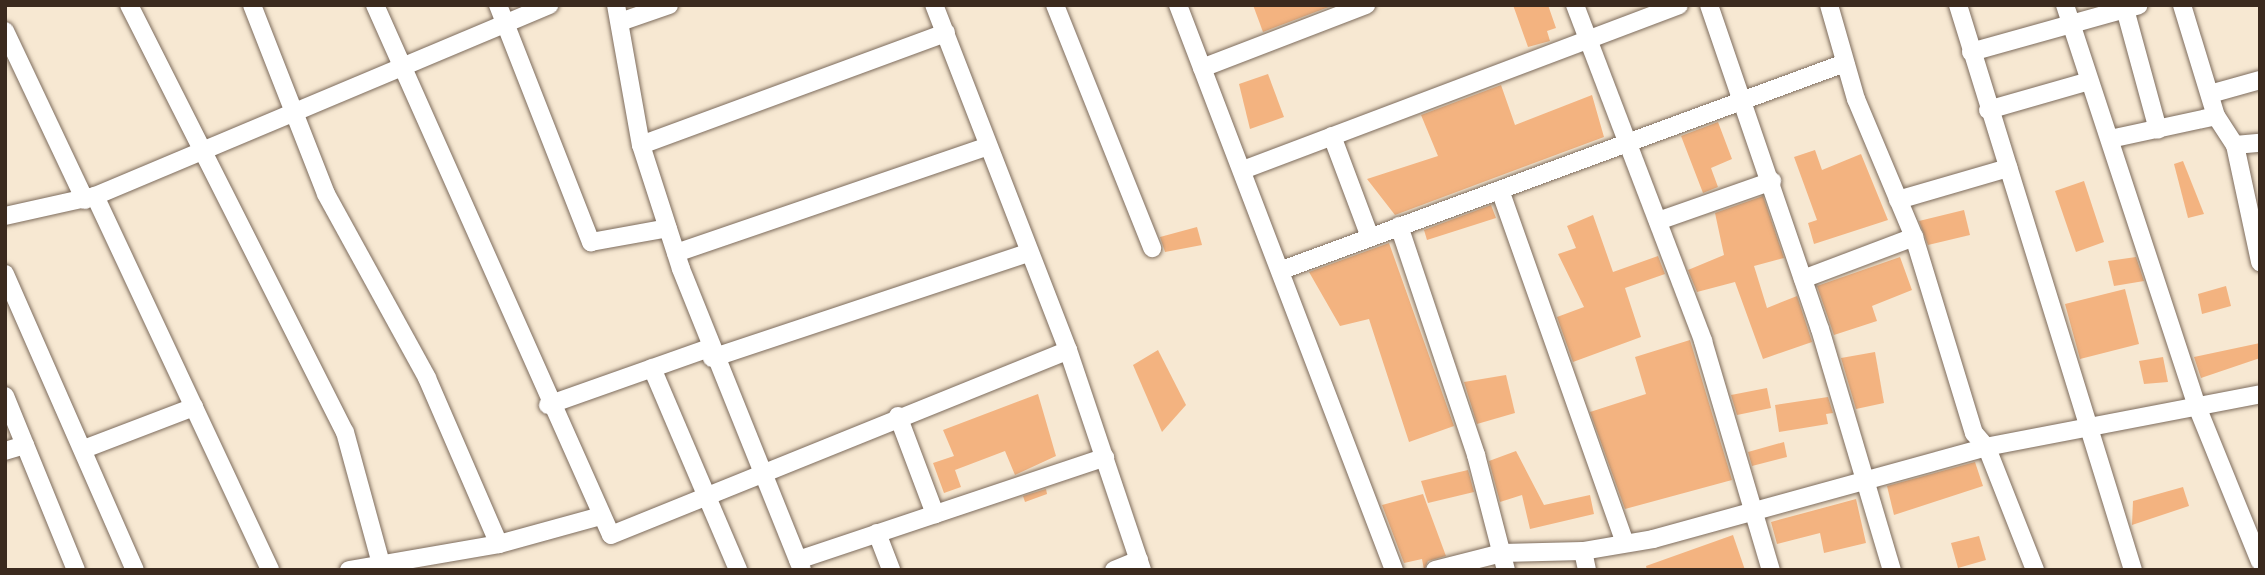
<!DOCTYPE html>
<style>
body{margin:0}
#map{position:relative;width:2265px;height:575px;overflow:hidden;background:#f7e8d2;font-family:Delius,sans-serif}
div>[style]{position:absolute}
[style*='--x']{left:calc(var(--x)*1px);top:calc(var(--y)*1px);width:calc(var(--w)*1px);rotate:calc(var(--a)*1deg)}
.building>*{inset:0;background:#f3b380}
.roads{filter:drop-shadow(0 0 2px #7d6c5d) drop-shadow(0 0 2px #7d6c5d)}
.minor>*{height:18px;margin:-9px;padding:0 9px;transform-origin:9px;border-radius:9px;background:#fff}
span{translate:-50% -50%;white-space:nowrap;text-align:center;line-height:1.15;-webkit-text-stroke:5px #fdfcf7;paint-order:stroke}
.frame{position:absolute;inset:0;border:7px solid #3b2a1e;pointer-events:none}
</style>
<div id="map">
<div class="building">
<div style="clip-path:polygon(1253px 5px,1334px 5px,1263px 32px)"></div>
<div style="clip-path:polygon(1513px 5px,1548px 5px,1556px 28px,1547px 31px,1550px 41px,1528px 47px)"></div>
<div style="clip-path:polygon(1268px 74px,1284px 117px,1250px 129px,1239px 84px)"></div>
<div style="clip-path:polygon(1501px 85px,1515px 125px,1592px 95px,1604px 137px,1395px 215px,1367px 179px,1438px 156px,1421px 115px)"></div>
<div style="clip-path:polygon(1718px 122px,1732px 159px,1711px 168px,1718px 187px,1703px 193px,1681px 136px)"></div>
<div style="clip-path:polygon(1815px 150px,1822px 170px,1861px 154px,1888px 220px,1814px 244px,1808px 223px,1817px 220px,1794px 157px)"></div>
<div style="clip-path:polygon(2183px 161px,2204px 214px,2188px 218px,2174px 164px)"></div>
<div style="clip-path:polygon(2084px 181px,2104px 242px,2076px 252px,2055px 191px)"></div>
<div style="clip-path:polygon(1763px 196px,1784px 258px,1754px 266px,1767px 308px,1797px 296px,1812px 342px,1763px 359px,1735px 282px,1697px 292px,1688px 270px,1724px 255px,1715px 213px)"></div>
<div style="clip-path:polygon(1491px 205px,1496px 218px,1427px 240px,1424px 230px)"></div>
<div style="clip-path:polygon(1964px 210px,1970px 235px,1928px 245px,1919px 221px)"></div>
<div style="clip-path:polygon(1593px 215px,1613px 272px,1658px 256px,1665px 274px,1625px 288px,1641px 337px,1573px 362px,1557px 317px,1584px 307px,1558px 254px,1576px 248px,1567px 226px)"></div>
<div style="clip-path:polygon(1197px 227px,1202px 245px,1165px 252px,1160px 237px)"></div>
<div style="clip-path:polygon(1389px 243px,1454px 426px,1409px 442px,1369px 319px,1340px 326px,1309px 272px)"></div>
<div style="clip-path:polygon(1900px 257px,1912px 290px,1872px 306px,1877px 321px,1834px 335px,1817px 286px)"></div>
<div style="clip-path:polygon(2136px 257px,2144px 281px,2114px 286px,2108px 261px)"></div>
<div style="clip-path:polygon(2226px 286px,2231px 306px,2202px 314px,2198px 294px)"></div>
<div style="clip-path:polygon(2125px 289px,2139px 344px,2080px 359px,2065px 304px)"></div>
<div style="clip-path:polygon(1690px 340px,1732px 480px,1625px 509px,1590px 412px,1646px 394px,1635px 357px)"></div>
<div style="clip-path:polygon(2260px 343px,2260px 358px,2201px 378px,2194px 357px)"></div>
<div style="clip-path:polygon(1158px 350px,1186px 405px,1162px 432px,1133px 365px)"></div>
<div style="clip-path:polygon(1875px 352px,1884px 403px,1856px 409px,1841px 358px)"></div>
<div style="clip-path:polygon(2163px 357px,2168px 382px,2144px 384px,2139px 361px)"></div>
<div style="clip-path:polygon(1506px 375px,1515px 413px,1477px 424px,1464px 382px)"></div>
<div style="clip-path:polygon(1767px 388px,1771px 408px,1737px 415px,1731px 395px)"></div>
<div style="clip-path:polygon(1038px 394px,1056px 456px,1015px 475px,1005px 451px,955px 470px,961px 487px,944px 493px,933px 463px,954px 456px,943px 430px)"></div>
<div style="clip-path:polygon(1828px 397px,1833px 413px,1826px 414px,1828px 424px,1779px 432px,1775px 405px)"></div>
<div style="clip-path:polygon(1784px 442px,1787px 457px,1752px 466px,1748px 452px)"></div>
<div style="clip-path:polygon(1516px 451px,1544px 505px,1590px 495px,1594px 514px,1530px 529px,1522px 495px,1500px 502px,1489px 461px)"></div>
<div style="clip-path:polygon(1975px 462px,1983px 486px,1894px 515px,1887px 486px)"></div>
<div style="clip-path:polygon(1468px 470px,1474px 492px,1428px 503px,1421px 481px)"></div>
<div style="clip-path:polygon(2183px 487px,2189px 506px,2132px 525px,2133px 501px)"></div>
<div style="clip-path:polygon(1046px 489px,1047px 494px,1025px 502px,1023px 496px)"></div>
<div style="clip-path:polygon(1423px 494px,1446px 556px,1428px 561px,1424px 570px,1422px 559px,1404px 563px,1382px 505px)"></div>
<div style="clip-path:polygon(1856px 499px,1866px 543px,1824px 553px,1820px 533px,1777px 544px,1771px 522px)"></div>
<div style="clip-path:polygon(1733px 535px,1745px 570px,1647px 570px,1646px 566px)"></div>
<div style="clip-path:polygon(1979px 536px,1986px 560px,1958px 568px,1951px 543px)"></div>
</div>
<div class="roads">
<div class="minor">
<div style="--x:129;--y:5;--w:479;--a:63.2"></div>
<div style="--x:345;--y:432;--w:137;--a:74.7"></div>
<div style="--x:252;--y:5;--w:203;--a:68.6"></div>
<div style="--x:326;--y:194;--w:210;--a:61.2"></div>
<div style="--x:427;--y:378;--w:181;--a:66.6"></div>
<div style="--x:375;--y:5;--w:580;--a:66"></div>
<div style="--x:611;--y:535;--w:493;--a:-22"></div>
<div style="--x:1068;--y:350;--w:370;--a:-111.2"></div>
<div style="--x:498;--y:5;--w:255;--a:68.6"></div>
<div style="--x:591;--y:242;--w:78;--a:-10.3"></div>
<div style="--x:616;--y:5;--w:142;--a:79.9"></div>
<div style="--x:641;--y:145;--w:130;--a:72.1"></div>
<div style="--x:681;--y:269;--w:324;--a:68.1"></div>
<div style="--x:1055;--y:5;--w:262;--a:68.2"></div>
<div style="--x:1178;--y:5;--w:605;--a:69.08"></div>
<div style="--x:1575;--y:5;--w:360;--a:69.1"></div>
<div style="--x:1703;--y:341;--w:239;--a:73.5"></div>
<div style="--x:1709;--y:5;--w:342;--a:71.1"></div>
<div style="--x:1820;--y:329;--w:252;--a:73.4"></div>
<div style="--x:1829;--y:5;--w:98;--a:74"></div>
<div style="--x:1856;--y:99;--w:150;--a:67.2"></div>
<div style="--x:1914;--y:237;--w:205;--a:73"></div>
<div style="--x:1974;--y:433;--w:20;--a:49"></div>
<div style="--x:1987;--y:448;--w:131;--a:68.5"></div>
<div style="--x:1958;--y:5;--w:591;--a:72.79"></div>
<div style="--x:2065;--y:5;--w:420;--a:71.8"></div>
<div style="--x:2196;--y:404;--w:170;--a:67.9"></div>
<div style="--x:2182;--y:5;--w:116;--a:73"></div>
<div style="--x:2216;--y:116;--w:35;--a:57"></div>
<div style="--x:2235;--y:145;--w:120;--a:77.9"></div>
<div style="--x:2125;--y:9;--w:125;--a:74.7"></div>
<div style="--x:620;--y:22;--w:52;--a:-19.1"></div>
<div style="--x:5;--y:31;--w:187;--a:64.7"></div>
<div style="--x:1971;--y:52;--w:174;--a:-15.6"></div>
<div style="--x:1202;--y:68;--w:176;--a:-21"></div>
<div style="--x:2210;--y:94;--w:52;--a:-15.6"></div>
<div style="--x:1988;--y:110;--w:105;--a:-16"></div>
<div style="--x:1332;--y:136;--w:108;--a:69.4"></div>
<div style="--x:2110;--y:139;--w:108;--a:-12.2"></div>
<div style="--x:641;--y:145;--w:325;--a:-20.2"></div>
<div style="--x:2235;--y:145;--w:25;--a:-5"></div>
<div style="--x:1243;--y:170;--w:466;--a:-20.7"></div>
<div style="--x:1500;--y:190;--w:372;--a:70.5"></div>
<div style="--x:95;--y:196;--w:413;--a:64.9"></div>
<div style="--x:1898;--y:200;--w:115;--a:-16.2"></div>
<div style="--x:5;--y:216;--w:92;--a:-12.5"></div>
<div style="--x:95;--y:196;--w:493;--a:-22.8"></div>
<div style="--x:1658;--y:221;--w:121;--a:-19.3"></div>
<div style="--x:1399;--y:226;--w:242;--a:71.4"></div>
<div style="--x:1476;--y:455;--w:119;--a:75.4"></div>
<div style="--x:676;--y:253;--w:328;--a:-18.9"></div>
<div style="--x:1282;--y:270;--w:600;--a:-20.19"></div>
<div style="--x:5;--y:274;--w:323;--a:66.3"></div>
<div style="--x:1803;--y:279;--w:119;--a:-20.7"></div>
<div style="--x:1068;--y:350;--w:232;--a:71.4"></div>
<div style="--x:712;--y:358;--w:332;--a:-18.4"></div>
<div style="--x:652;--y:368;--w:220;--a:66.9"></div>
<div style="--x:5;--y:396;--w:188;--a:67.8"></div>
<div style="--x:548;--y:405;--w:171;--a:-19.5"></div>
<div style="--x:898;--y:416;--w:105;--a:69.3"></div>
<div style="--x:84;--y:449;--w:118;--a:-20.9"></div>
<div style="--x:5;--y:451;--w:21;--a:-17"></div>
<div style="--x:877;--y:533;--w:40;--a:69"></div>
<div style="--x:1583;--y:551;--w:19;--a:78"></div>
<div style="--x:798;--y:560;--w:324;--a:-18.5"></div>
<div style="--x:349;--y:570;--w:152;--a:-9.8"></div>
<div style="--x:499;--y:544;--w:106;--a:-15.4"></div>
<div style="--x:1114;--y:570;--w:27;--a:-22"></div>
<div style="--x:1435;--y:570;--w:69;--a:-14.2"></div>
<div style="--x:1502;--y:553;--w:81;--a:-1.4"></div>
<div style="--x:1583;--y:551;--w:71;--a:-9.7"></div>
<div style="--x:1653;--y:539;--w:345;--a:-15.4"></div>
<div style="--x:1986;--y:447;--w:279;--a:-10.9"></div>
</div>
</div>
<div class="frame"></div>
</div>
